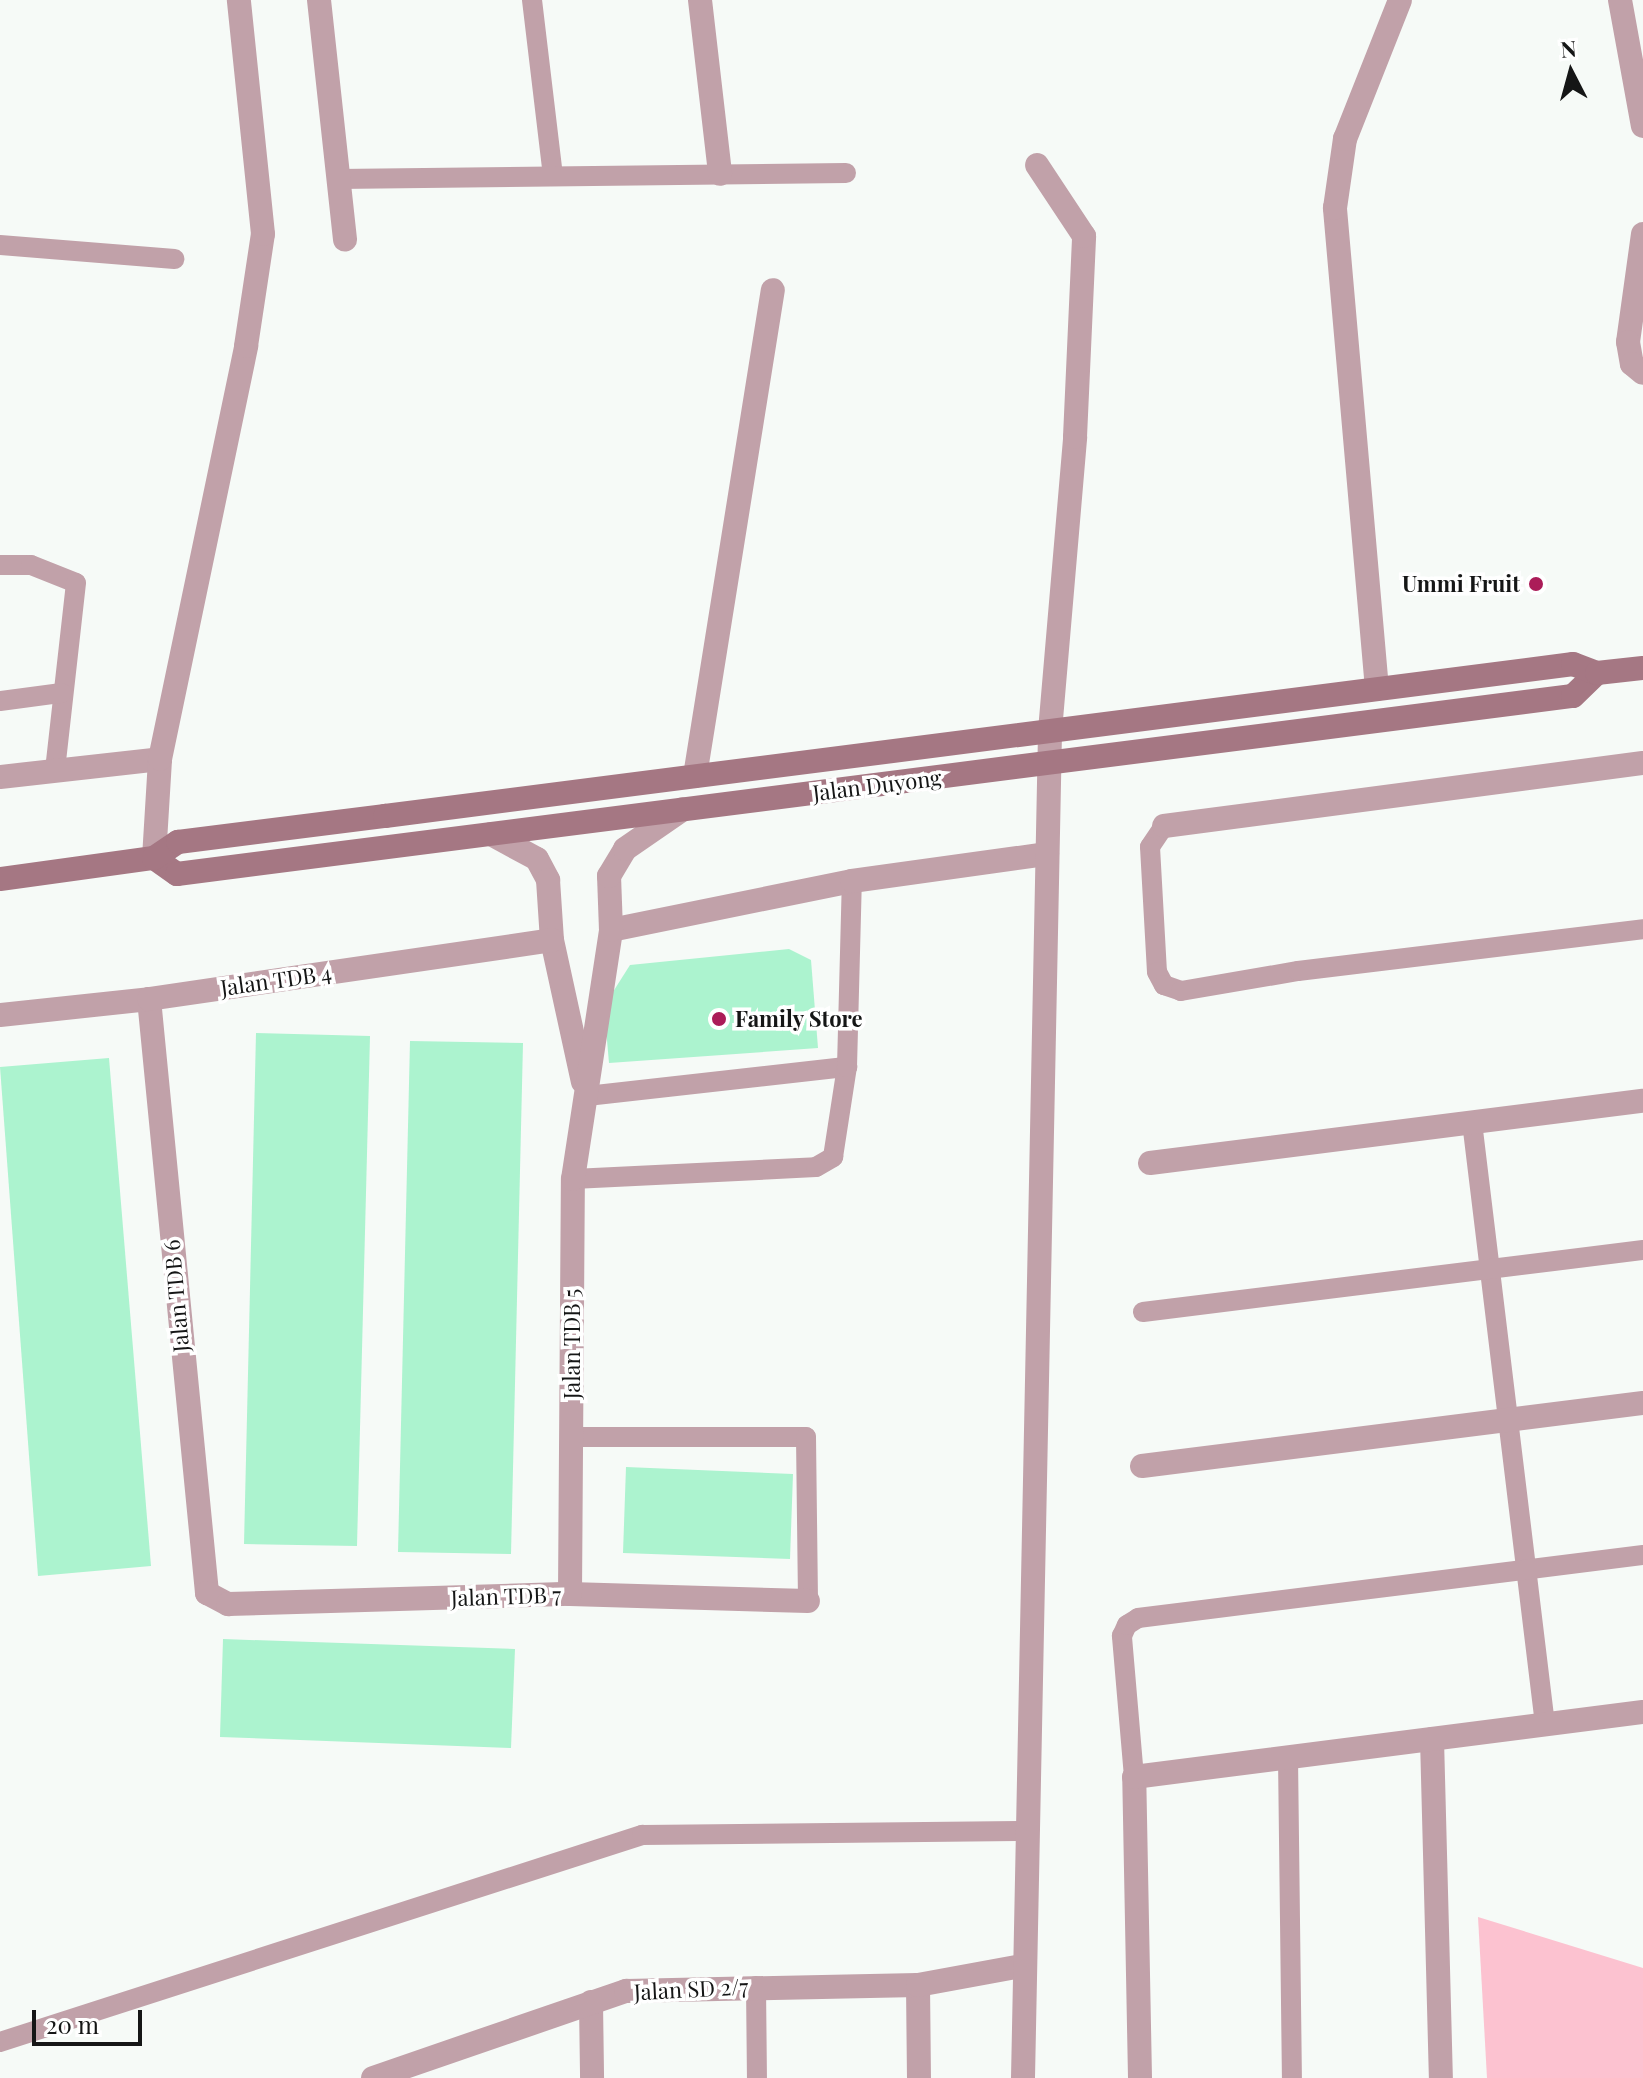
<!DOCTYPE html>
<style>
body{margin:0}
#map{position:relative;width:1643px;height:2078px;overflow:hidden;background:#f6faf7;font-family:"Playfair Display",serif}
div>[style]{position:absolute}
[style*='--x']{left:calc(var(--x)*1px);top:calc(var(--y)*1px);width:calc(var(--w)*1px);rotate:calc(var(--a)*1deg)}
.green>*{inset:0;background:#fcc2d0}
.building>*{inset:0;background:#acf3cf}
.service>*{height:20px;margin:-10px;padding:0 10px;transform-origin:10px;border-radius:10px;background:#c1a1a9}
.minor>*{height:24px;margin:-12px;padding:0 12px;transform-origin:12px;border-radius:12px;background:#c1a1a9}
.secondary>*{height:24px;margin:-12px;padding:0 12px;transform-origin:12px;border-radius:12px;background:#a57783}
.dots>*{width:22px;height:22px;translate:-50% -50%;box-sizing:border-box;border:4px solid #fff;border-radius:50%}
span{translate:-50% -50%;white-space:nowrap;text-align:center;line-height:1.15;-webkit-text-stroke:7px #fff;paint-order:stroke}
.poi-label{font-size:22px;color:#151616;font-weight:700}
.right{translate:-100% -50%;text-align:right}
.left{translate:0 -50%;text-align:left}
.street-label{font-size:22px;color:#151616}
.north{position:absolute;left:1531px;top:32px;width:80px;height:80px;-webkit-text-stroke:6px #fff;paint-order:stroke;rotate:354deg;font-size:22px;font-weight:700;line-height:32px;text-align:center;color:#151616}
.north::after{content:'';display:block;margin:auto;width:28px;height:36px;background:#151616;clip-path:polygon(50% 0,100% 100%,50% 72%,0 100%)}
.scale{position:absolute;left:32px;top:2010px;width:110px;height:36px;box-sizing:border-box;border:4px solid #151616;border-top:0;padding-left:10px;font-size:24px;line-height:28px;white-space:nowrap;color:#151616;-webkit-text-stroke:6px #fff;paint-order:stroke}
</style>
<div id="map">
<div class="green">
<div style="clip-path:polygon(1478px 1917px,1643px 1968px,1643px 2078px,1487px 2078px)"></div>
</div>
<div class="building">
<div style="clip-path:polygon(789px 949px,811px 960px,818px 1048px,609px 1063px,604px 1006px,630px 965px)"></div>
<div style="clip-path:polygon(256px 1033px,370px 1036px,357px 1546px,244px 1544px)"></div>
<div style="clip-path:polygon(410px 1041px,523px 1043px,511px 1554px,398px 1552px)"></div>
<div style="clip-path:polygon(109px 1058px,151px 1566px,38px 1576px,0 1067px)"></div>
<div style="clip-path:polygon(626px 1467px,793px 1474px,790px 1559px,623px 1553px)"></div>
<div style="clip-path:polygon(223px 1639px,515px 1649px,511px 1748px,220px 1737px)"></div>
</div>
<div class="service">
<div style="--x:532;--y:0;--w:177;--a:83.2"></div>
<div style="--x:338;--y:179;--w:508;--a:-0.68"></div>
<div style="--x:0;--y:245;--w:175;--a:4.6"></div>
<div style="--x:0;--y:565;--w:31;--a:0"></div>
<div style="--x:31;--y:565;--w:48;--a:21.8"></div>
<div style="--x:76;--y:583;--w:189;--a:96.4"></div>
<div style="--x:0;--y:701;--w:62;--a:-7.5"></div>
<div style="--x:1164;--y:826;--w:25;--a:124"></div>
<div style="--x:1150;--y:847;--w:125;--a:86.8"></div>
<div style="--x:1157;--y:972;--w:15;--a:62"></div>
<div style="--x:1164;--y:985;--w:18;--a:19"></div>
<div style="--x:1181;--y:991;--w:119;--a:-9.7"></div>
<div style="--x:1298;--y:971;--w:348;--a:-6.9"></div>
<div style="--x:587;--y:1096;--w:262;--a:-6.4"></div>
<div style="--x:1472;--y:1122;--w:606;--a:83.09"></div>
<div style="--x:573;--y:1179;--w:243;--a:-2.8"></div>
<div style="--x:816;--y:1167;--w:20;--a:-30"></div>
<div style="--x:833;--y:1157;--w:91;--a:-81.2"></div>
<div style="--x:847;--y:1067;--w:186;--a:-88.5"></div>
<div style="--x:1143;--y:1312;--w:504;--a:-7.07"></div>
<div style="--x:571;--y:1437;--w:235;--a:0"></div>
<div style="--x:806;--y:1437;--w:164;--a:89.3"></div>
<div style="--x:1288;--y:1757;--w:321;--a:89.3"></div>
<div style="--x:1134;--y:1777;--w:142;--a:-94.9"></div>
<div style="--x:1122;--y:1636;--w:12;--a:-66"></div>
<div style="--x:1127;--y:1625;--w:13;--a:-32"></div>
<div style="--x:1138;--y:1618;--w:509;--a:-7.11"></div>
<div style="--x:756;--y:1986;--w:92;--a:89.4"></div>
<div style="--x:0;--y:2042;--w:675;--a:-17.87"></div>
<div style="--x:642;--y:1835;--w:383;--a:-0.6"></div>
</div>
<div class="minor">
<div style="--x:319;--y:0;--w:241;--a:83.8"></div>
<div style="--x:700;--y:0;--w:175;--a:83.4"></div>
<div style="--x:1620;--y:0;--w:128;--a:79.7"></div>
<div style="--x:1643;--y:234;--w:109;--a:97.9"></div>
<div style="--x:1628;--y:342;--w:22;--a:80"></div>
<div style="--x:1632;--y:364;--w:14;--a:39"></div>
<div style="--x:1377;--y:689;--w:483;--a:-95"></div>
<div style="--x:1335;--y:208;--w:70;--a:-81.8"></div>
<div style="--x:1345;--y:139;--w:149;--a:-68.4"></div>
<div style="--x:695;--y:776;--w:492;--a:-80.9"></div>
<div style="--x:0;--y:777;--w:161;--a:-6.4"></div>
<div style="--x:1164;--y:826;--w:483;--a:-7.5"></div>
<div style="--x:491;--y:834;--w:52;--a:28.5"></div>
<div style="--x:537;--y:859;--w:24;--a:62"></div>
<div style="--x:548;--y:880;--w:60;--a:86.2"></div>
<div style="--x:552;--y:940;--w:145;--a:77.7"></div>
<div style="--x:154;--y:858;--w:99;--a:-86.5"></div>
<div style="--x:160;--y:759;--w:422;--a:-78.2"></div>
<div style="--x:246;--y:346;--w:113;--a:-81.4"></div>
<div style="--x:263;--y:234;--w:235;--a:-95.9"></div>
<div style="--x:611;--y:930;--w:246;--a:-11.5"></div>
<div style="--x:852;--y:881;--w:197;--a:-7.9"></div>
<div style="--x:149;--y:999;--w:597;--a:84.42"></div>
<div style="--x:207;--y:1593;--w:24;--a:28"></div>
<div style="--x:228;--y:1604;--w:342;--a:-1.7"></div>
<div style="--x:570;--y:1594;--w:238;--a:1.7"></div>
<div style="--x:0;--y:1015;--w:150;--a:-6.1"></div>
<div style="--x:149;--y:999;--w:407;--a:-8.3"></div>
<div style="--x:1150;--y:1163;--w:497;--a:-7.2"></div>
<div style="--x:1142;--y:1466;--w:505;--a:-7.17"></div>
<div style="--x:570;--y:1594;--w:415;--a:-89.6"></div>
<div style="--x:573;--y:1179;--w:252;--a:-81.3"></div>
<div style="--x:611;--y:930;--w:54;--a:-92.1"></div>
<div style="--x:609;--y:876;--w:31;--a:-59"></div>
<div style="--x:625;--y:849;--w:70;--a:-34.6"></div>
<div style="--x:1432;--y:1739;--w:339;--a:88.5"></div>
<div style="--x:918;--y:1985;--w:93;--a:89.4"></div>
<div style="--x:591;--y:2002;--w:76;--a:89.2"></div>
<div style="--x:373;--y:2078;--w:268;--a:-19"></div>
<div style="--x:626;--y:1991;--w:292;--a:-1.2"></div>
<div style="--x:918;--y:1985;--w:106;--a:-10.4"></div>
<div style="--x:1023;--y:2078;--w:1347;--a:-88.85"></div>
<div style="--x:1050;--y:731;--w:295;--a:-85.1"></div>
<div style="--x:1075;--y:437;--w:201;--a:-87.4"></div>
<div style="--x:1084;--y:236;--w:85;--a:-123.5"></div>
<div style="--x:1140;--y:2078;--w:301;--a:-91.1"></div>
<div style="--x:1134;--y:1777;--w:513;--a:-7.28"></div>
</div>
<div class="secondary">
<div style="--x:154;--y:858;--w:28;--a:35"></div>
<div style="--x:177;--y:874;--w:1407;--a:-7.27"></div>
<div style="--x:1573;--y:696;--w:33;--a:-44"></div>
<div style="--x:0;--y:879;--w:155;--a:-7.8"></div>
<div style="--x:154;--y:858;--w:29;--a:-34"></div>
<div style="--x:178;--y:842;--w:209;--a:-7.2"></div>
<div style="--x:385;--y:816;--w:1198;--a:-7.29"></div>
<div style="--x:1573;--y:664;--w:26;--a:21"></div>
<div style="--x:1597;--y:673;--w:46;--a:-6.2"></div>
</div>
<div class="dots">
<div style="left:1536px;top:584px;background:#ab1c58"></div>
<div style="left:719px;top:1019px;background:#ab1c58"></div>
</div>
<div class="poi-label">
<span class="right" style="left:1520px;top:584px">Ummi Fruit</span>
<span class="left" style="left:735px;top:1019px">Family Store</span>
</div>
<div class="street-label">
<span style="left:877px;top:785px;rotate:-7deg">Jalan Duyong</span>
<span style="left:276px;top:980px;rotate:-8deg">Jalan TDB 4</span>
<span style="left:176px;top:1296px;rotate:-95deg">Jalan TDB 6</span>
<span style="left:572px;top:1344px;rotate:-90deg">Jalan TDB 5</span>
<span style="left:506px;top:1596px;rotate:-2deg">Jalan TDB 7</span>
<span style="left:691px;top:1989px;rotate:-3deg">Jalan SD 2/7</span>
</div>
<div class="north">N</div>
<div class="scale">20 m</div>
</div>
